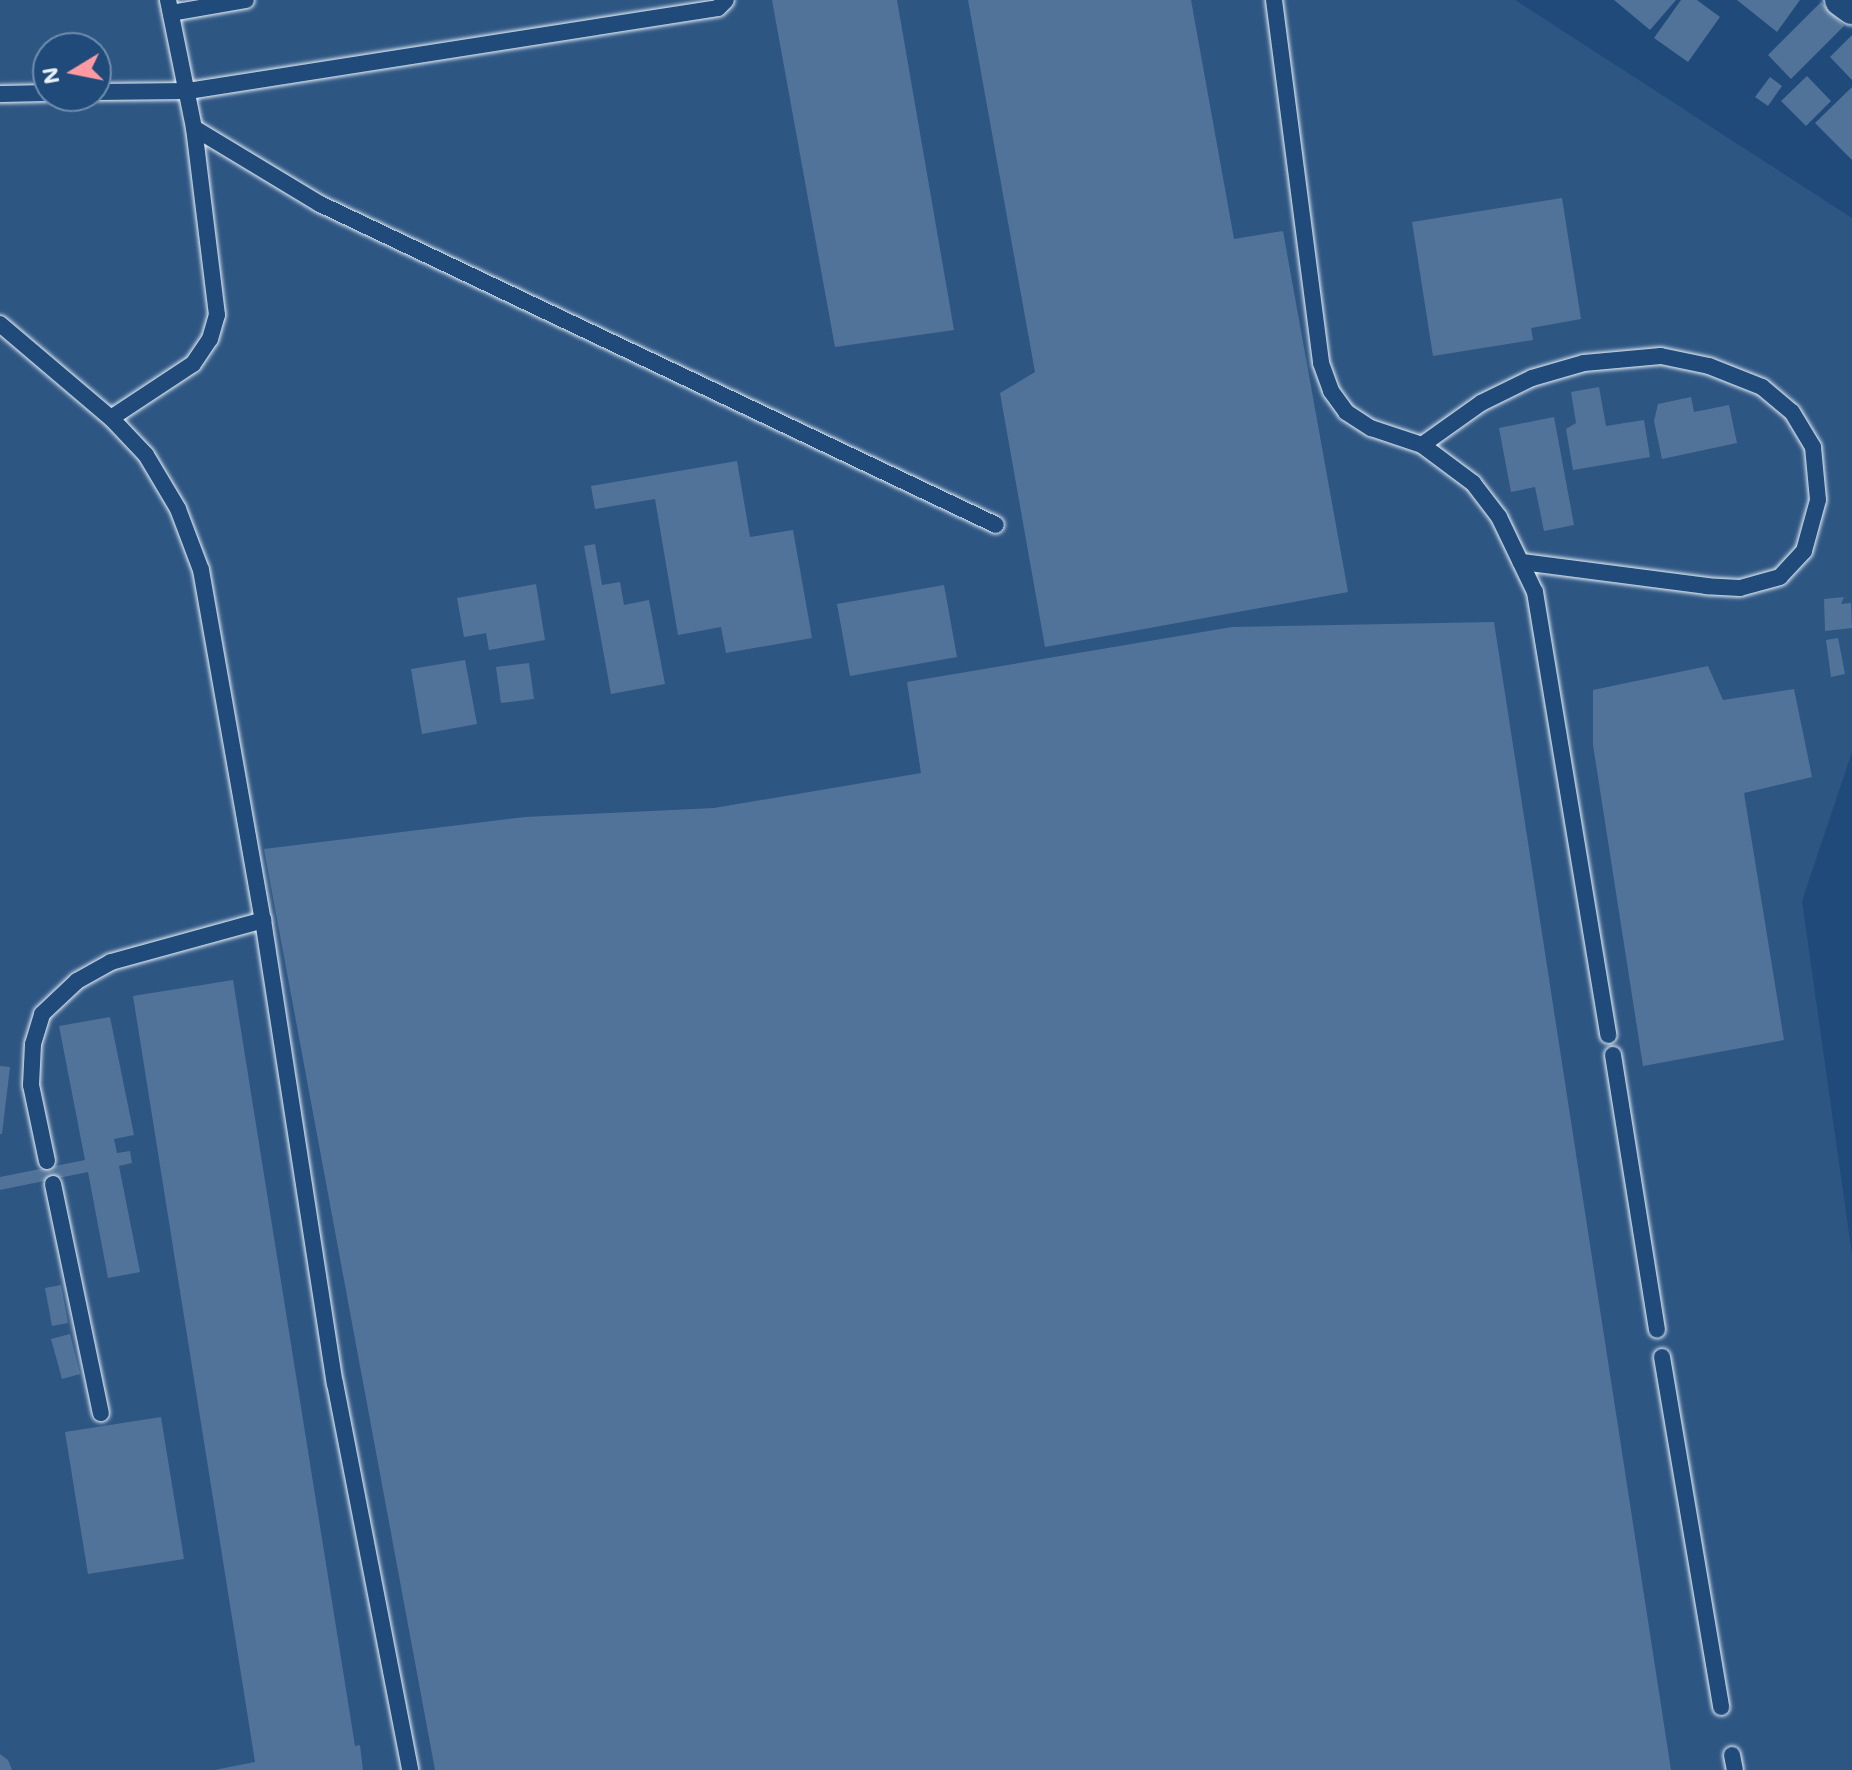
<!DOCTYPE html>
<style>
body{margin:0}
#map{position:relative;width:1852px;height:1770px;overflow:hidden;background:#1f4a7a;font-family:Mali,sans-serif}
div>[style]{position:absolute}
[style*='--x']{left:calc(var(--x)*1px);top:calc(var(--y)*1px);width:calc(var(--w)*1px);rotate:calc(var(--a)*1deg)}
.built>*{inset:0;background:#2e5683}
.building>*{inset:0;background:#517399}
.roads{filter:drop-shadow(0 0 2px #e8f1f8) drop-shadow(0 0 2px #e8f1f8)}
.lane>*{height:16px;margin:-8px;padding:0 8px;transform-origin:8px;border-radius:8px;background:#1f4a7a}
.street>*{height:32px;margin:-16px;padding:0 16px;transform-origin:16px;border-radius:16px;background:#1f4a7a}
span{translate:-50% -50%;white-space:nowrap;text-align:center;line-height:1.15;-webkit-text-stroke:6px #1f4a7a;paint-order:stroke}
.north{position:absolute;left:32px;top:32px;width:80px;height:80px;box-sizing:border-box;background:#1f4a7a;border:2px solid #6f8dac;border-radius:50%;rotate:260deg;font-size:22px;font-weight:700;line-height:32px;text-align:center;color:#e8f1f8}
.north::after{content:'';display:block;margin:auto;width:28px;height:36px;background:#ff9aa2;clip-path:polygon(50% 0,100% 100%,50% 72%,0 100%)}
</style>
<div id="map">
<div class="built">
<i style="clip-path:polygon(evenodd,0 0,1515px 0,1852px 218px,1852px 752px,1802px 901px,1852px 1255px,1852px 1770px,0 1770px,0 0,48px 48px,96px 48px,96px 96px,48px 96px,48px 48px)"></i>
</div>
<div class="building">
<i style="clip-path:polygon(772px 0,897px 0,954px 330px,835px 347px)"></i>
<i style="clip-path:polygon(968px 0,1191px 0,1234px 239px,1283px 231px,1348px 592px,1045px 647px,1000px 393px,1035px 372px)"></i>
<i style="clip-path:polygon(1614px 0,1676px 0,1650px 30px)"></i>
<i style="clip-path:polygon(1681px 0,1697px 0,1720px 17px,1688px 62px,1654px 38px)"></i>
<i style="clip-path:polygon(1737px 0,1800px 0,1777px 32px)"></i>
<i style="clip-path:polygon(1821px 2px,1844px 26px,1791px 79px,1768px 55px)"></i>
<i style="clip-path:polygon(1852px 35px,1852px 80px,1830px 57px)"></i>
<i style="clip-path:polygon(1807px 76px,1831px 101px,1806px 126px,1781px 101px)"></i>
<i style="clip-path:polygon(1770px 77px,1782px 86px,1768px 106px,1755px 97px)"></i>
<i style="clip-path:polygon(1852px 87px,1852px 160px,1815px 123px)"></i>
<i style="clip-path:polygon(1562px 198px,1581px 319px,1531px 328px,1533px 340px,1433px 356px,1412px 222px)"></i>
<i style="clip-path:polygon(1599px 387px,1606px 426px,1644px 420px,1650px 457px,1573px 470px,1566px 429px,1576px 423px,1571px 392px)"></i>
<i style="clip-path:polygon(1691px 397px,1694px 412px,1729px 405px,1737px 443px,1662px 459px,1654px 421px,1658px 404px)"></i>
<i style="clip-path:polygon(1554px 417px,1574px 525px,1544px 531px,1535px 487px,1511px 492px,1499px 428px)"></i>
<i style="clip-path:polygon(737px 461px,750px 537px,793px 530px,812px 638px,726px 653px,721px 627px,678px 635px,655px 499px,595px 509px,591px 486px)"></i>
<i style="clip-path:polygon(595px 544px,602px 585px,620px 582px,624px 605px,649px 600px,665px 684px,611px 694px,584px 546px)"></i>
<i style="clip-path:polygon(536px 584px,545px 640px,489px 650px,486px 633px,464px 637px,457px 598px)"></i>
<i style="clip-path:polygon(944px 585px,957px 657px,850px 676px,837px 604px)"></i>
<i style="clip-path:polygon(1844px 597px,1841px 604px,1851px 603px,1852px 628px,1825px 631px,1824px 599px)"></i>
<i style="clip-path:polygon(1494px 622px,1671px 1770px,435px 1770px,264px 849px,525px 817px,714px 808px,921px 773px,907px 682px,1232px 627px)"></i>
<i style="clip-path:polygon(1838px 638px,1845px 674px,1831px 677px,1826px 640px)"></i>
<i style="clip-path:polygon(465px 660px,477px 724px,422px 734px,411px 669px)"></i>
<i style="clip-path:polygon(529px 663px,534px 699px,501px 703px,496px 667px)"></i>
<i style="clip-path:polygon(1708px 666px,1723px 700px,1794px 689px,1812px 777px,1744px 793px,1784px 1040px,1643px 1066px,1593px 745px,1593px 690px)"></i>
<i style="clip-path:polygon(233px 980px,355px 1746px,360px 1745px,363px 1770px,214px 1770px,255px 1762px,133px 996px)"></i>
<i style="clip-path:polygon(110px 1017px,134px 1135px,114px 1139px,117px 1153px,130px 1151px,132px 1163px,119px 1166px,140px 1272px,108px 1278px,88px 1172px,0 1190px,0 1177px,85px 1160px,59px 1026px)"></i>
<i style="clip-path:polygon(0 1066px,10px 1067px,2px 1134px,0 1134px)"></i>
<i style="clip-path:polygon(61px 1285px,68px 1323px,52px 1326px,45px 1288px)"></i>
<i style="clip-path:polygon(70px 1334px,80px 1374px,62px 1379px,51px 1339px)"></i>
<i style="clip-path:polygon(161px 1417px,184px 1559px,88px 1574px,65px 1432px)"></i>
<i style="clip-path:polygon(0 1754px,8px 1760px,12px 1770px,0 1770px)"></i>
</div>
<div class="roads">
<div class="lane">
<i style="--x:1274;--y:0;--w:366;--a:82.6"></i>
<i style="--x:1321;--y:363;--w:30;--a:70"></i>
<i style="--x:1331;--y:391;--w:26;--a:54"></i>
<i style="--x:1346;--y:412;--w:30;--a:33"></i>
<i style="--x:1371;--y:428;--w:54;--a:18.4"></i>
<i style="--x:1422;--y:445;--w:64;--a:36.7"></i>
<i style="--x:1473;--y:483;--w:43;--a:52.6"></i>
<i style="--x:1499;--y:517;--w:83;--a:64.4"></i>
<i style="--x:1535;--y:592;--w:449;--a:80.6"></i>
<i style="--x:171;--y:13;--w:76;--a:-9.8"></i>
<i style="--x:96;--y:92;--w:92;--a:-0.6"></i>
<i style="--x:188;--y:91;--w:536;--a:-8.9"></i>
<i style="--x:718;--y:8;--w:11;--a:-45"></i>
<i style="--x:0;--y:94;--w:48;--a:-1.2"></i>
<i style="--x:194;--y:128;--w:147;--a:31.1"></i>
<i style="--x:320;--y:204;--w:748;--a:25.4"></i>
<i style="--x:0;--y:324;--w:145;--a:40.3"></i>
<i style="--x:111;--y:418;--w:51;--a:46.6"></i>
<i style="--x:146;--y:455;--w:63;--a:59.3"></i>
<i style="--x:178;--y:509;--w:65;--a:69.3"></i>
<i style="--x:201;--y:570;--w:355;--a:80"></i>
<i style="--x:263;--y:920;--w:469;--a:81.2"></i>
<i style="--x:335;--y:1383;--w:394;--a:79"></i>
<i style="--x:111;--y:418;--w:98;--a:-33.4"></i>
<i style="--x:193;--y:364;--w:30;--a:-56"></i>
<i style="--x:210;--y:339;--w:25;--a:-74"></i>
<i style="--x:217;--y:315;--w:188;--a:-97"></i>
<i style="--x:194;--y:128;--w:131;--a:-101.5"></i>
<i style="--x:1422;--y:445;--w:72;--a:-35.4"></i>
<i style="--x:1481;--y:403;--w:57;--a:-26.1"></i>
<i style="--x:1532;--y:378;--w:54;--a:-16.1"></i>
<i style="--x:1584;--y:363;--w:77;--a:-5.2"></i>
<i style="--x:1661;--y:356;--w:49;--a:11.8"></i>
<i style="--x:1709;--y:366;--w:57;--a:21.6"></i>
<i style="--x:1762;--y:387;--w:39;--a:40"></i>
<i style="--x:1792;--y:412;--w:41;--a:59"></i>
<i style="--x:1813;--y:447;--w:53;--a:84.6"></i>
<i style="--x:1818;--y:500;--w:53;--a:105.4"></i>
<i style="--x:1804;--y:551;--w:35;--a:133"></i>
<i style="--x:1780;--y:577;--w:41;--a:164.6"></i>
<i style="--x:1740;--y:588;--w:33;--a:-177"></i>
<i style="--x:1707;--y:586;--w:188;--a:-172.6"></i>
<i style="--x:1613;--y:1055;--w:278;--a:80.9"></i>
<i style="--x:47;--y:1161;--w:78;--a:-101.9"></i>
<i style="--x:31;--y:1085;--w:41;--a:-87.2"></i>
<i style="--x:33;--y:1044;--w:31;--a:-73"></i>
<i style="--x:42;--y:1014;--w:48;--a:-43.3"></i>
<i style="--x:77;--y:981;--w:39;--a:-29"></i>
<i style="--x:111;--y:962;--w:158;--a:-15.4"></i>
<i style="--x:53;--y:1184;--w:234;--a:78.2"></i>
<i style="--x:1662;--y:1357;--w:355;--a:80.4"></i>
<i style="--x:1732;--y:1755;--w:15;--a:79"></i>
</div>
<div class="street">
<i style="--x:1841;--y:0;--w:14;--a:36"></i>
</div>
</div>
<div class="north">N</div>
</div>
